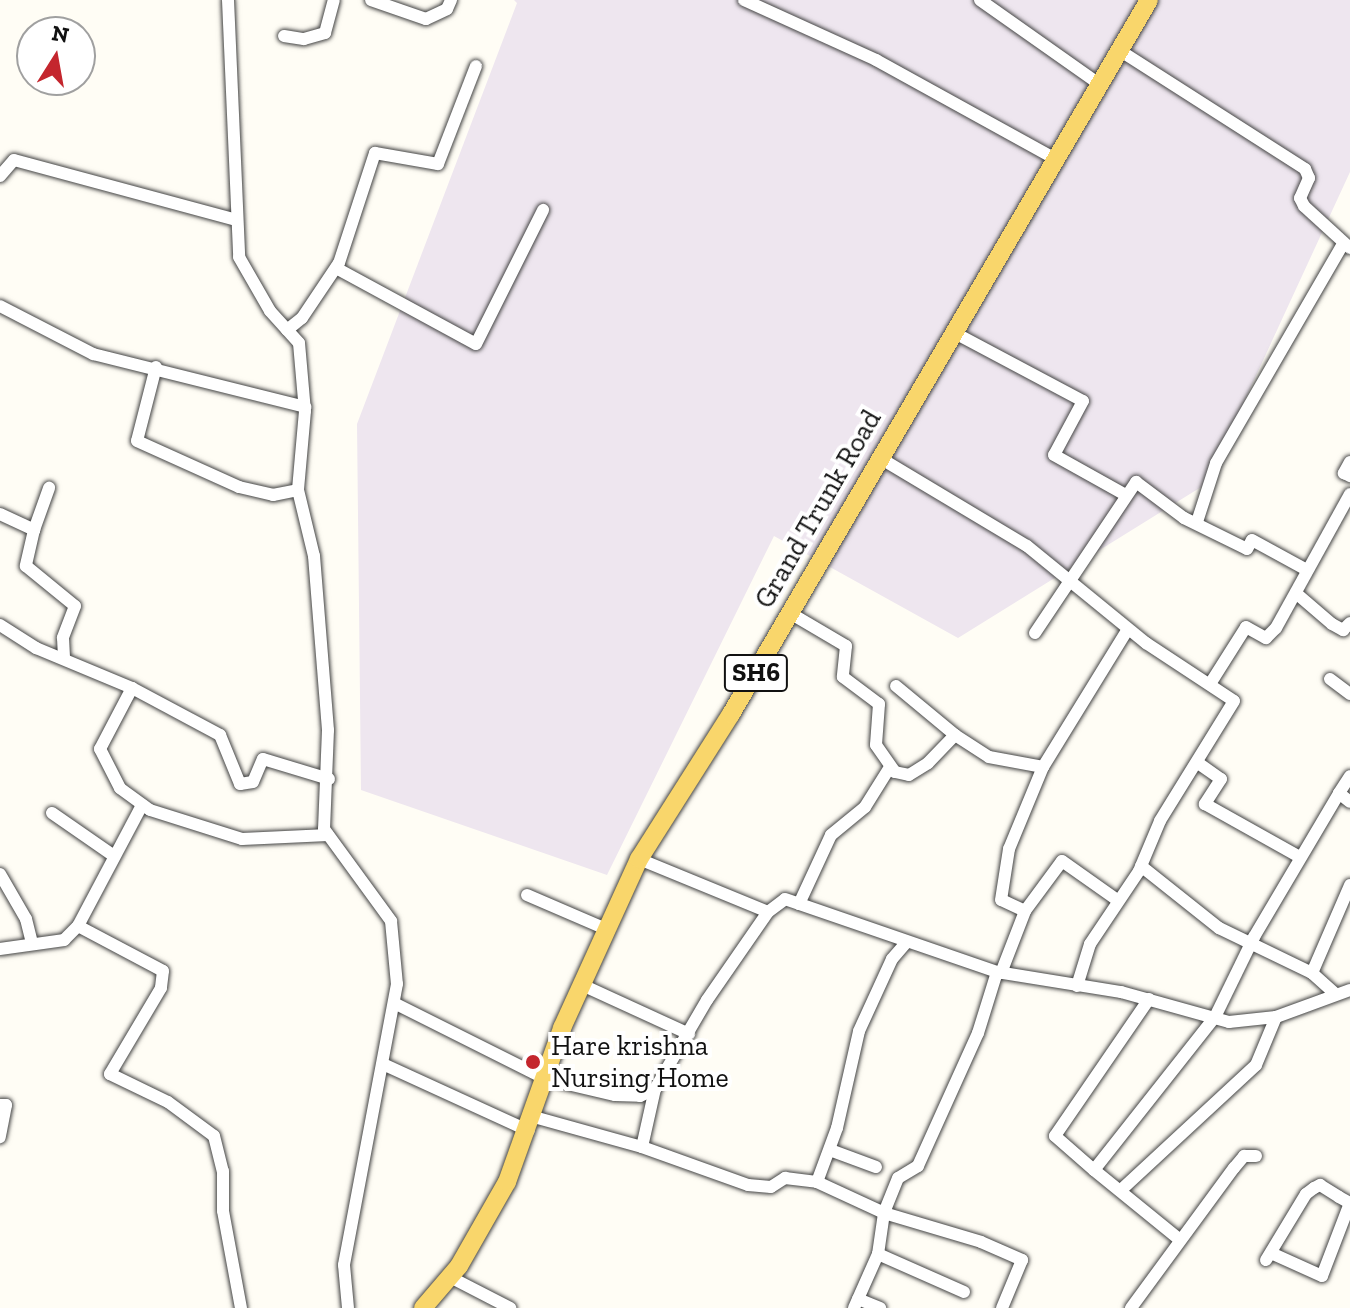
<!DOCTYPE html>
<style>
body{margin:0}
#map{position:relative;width:1350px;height:1308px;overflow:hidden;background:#fffdf5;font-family:"Zilla Slab",serif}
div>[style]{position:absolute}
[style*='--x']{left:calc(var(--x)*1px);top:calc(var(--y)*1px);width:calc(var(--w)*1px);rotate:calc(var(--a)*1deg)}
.industrial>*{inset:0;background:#eee6ef}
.roads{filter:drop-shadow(0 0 2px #444) drop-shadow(0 0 2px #444)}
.street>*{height:12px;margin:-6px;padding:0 6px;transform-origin:6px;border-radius:6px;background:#fff}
.primary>*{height:18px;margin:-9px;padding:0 9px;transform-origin:9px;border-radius:9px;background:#f9d66b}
.dots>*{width:22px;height:22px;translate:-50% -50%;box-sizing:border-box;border:4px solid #fff;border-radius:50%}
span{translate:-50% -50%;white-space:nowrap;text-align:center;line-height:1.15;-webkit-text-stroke:8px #fff;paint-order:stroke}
.shield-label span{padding:2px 6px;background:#fff;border:2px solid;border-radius:6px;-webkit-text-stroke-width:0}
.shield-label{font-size:26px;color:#111;font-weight:700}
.street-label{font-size:28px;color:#111}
.poi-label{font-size:28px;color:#111}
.left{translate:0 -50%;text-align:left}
.north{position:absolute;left:16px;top:16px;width:80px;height:80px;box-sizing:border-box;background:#fff;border:2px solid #a0a0a0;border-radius:50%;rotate:11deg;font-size:22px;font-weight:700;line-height:32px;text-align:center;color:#111}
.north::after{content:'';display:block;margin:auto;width:28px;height:36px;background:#c4262e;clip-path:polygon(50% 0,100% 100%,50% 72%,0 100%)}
</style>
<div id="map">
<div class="industrial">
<i style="clip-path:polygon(514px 0,1350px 0,1350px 172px,1206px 484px,958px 638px,774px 536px,607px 875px,361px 790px,357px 424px,517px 3px)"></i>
</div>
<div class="roads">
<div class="street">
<i style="--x:228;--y:0;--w:257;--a:87.5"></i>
<i style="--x:239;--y:257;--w:62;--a:60.1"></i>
<i style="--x:270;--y:311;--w:43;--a:47.8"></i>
<i style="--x:299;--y:343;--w:68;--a:85"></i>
<i style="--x:305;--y:411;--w:79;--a:95.1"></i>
<i style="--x:298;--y:490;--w:68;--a:76.4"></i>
<i style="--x:314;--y:556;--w:175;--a:85.4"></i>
<i style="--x:328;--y:730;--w:99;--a:92.3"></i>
<i style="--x:324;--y:829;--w:114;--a:53.9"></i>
<i style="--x:391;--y:921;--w:63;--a:84.6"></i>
<i style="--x:397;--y:984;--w:286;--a:100.7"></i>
<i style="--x:344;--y:1265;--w:43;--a:84.7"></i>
<i style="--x:371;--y:0;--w:58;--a:19.1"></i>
<i style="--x:426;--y:19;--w:23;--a:-25"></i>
<i style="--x:447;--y:9;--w:10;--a:-66"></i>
<i style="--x:744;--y:0;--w:145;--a:24.4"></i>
<i style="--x:876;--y:60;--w:205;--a:28.9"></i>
<i style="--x:980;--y:0;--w:146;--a:35.2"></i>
<i style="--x:284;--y:36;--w:20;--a:9"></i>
<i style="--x:304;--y:39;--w:22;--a:-16"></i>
<i style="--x:325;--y:33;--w:34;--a:-75"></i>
<i style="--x:1119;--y:50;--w:221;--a:32.6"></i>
<i style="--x:1305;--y:169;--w:10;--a:66"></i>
<i style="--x:1309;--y:178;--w:22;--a:114"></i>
<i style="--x:1300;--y:198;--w:9;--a:63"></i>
<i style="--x:1304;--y:206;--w:62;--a:42.4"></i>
<i style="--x:0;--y:176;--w:21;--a:-49"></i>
<i style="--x:14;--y:160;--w:230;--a:15.1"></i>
<i style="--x:336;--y:268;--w:159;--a:28.5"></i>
<i style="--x:476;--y:344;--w:150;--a:-63.4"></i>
<i style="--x:0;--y:306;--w:105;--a:27.3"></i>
<i style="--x:93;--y:354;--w:219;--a:14"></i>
<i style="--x:287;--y:330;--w:19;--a:-39"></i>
<i style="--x:302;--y:318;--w:66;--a:-56.1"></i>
<i style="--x:339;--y:263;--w:116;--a:-71.9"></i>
<i style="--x:375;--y:153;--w:64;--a:9.9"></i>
<i style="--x:438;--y:164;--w:105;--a:-68.8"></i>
<i style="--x:953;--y:332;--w:147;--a:28"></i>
<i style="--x:1083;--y:401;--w:61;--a:118.2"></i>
<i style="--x:1054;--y:455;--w:80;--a:29.1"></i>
<i style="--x:156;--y:367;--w:76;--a:104.4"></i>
<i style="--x:137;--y:441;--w:112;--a:24.3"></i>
<i style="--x:239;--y:487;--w:35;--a:13"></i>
<i style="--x:273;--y:495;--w:25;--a:-11"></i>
<i style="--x:880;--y:458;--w:171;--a:30.9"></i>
<i style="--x:1027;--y:546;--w:154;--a:39.2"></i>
<i style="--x:1146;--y:643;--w:105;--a:33.4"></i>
<i style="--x:1234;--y:701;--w:141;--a:121.7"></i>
<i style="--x:1160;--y:821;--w:54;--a:112.8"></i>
<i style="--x:1139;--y:871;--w:88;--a:123.9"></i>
<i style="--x:1090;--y:944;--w:44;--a:107.2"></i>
<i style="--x:1350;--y:462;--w:13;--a:119"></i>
<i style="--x:1344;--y:473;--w:7;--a:27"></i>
<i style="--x:0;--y:514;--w:38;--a:25"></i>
<i style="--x:34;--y:530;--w:37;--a:103"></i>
<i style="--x:26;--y:566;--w:63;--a:39.2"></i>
<i style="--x:75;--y:606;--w:34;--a:111"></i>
<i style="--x:63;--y:638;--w:20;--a:87"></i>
<i style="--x:1197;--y:522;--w:62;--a:-72.1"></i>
<i style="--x:1216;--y:463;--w:253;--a:-59.9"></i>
<i style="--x:34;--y:530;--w:45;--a:-70.3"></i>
<i style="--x:1297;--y:594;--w:46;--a:40.6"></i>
<i style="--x:1332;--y:624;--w:13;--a:29"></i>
<i style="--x:1343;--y:630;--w:10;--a:-45"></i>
<i style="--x:790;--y:613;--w:65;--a:30.5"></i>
<i style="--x:846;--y:646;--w:31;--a:96"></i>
<i style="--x:843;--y:677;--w:45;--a:36.9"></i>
<i style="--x:879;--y:704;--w:41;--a:94.2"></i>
<i style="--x:876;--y:745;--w:33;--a:55"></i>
<i style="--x:895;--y:772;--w:14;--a:12"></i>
<i style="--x:909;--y:775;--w:22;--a:-32"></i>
<i style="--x:928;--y:763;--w:39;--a:-46"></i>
<i style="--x:955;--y:735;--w:40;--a:32.9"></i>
<i style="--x:989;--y:757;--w:55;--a:10.5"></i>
<i style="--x:1043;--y:767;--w:162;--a:-58.4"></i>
<i style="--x:0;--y:625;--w:43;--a:32.6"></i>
<i style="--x:36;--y:648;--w:104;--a:22.6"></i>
<i style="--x:1035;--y:633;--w:182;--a:-56.2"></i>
<i style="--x:1136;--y:482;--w:60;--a:36.9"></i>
<i style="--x:1184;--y:518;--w:70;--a:26.2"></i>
<i style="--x:1247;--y:549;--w:10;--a:-61"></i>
<i style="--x:1252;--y:540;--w:63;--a:28.6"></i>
<i style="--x:1330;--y:679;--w:25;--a:37"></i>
<i style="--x:1210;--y:684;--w:67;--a:-57.7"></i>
<i style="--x:1246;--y:627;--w:23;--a:29"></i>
<i style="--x:1266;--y:638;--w:14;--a:-45"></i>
<i style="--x:1276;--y:628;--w:153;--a:-61.1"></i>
<i style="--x:896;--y:686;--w:77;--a:39.7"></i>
<i style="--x:1198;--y:763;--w:28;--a:35"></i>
<i style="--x:1221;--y:779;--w:30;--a:123"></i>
<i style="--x:1205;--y:804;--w:109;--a:29.2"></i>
<i style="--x:1339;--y:793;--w:20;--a:-57"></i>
<i style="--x:52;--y:813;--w:75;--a:34.7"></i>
<i style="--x:328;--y:835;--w:86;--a:177.3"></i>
<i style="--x:242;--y:839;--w:96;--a:-162.5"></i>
<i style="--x:150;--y:810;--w:37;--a:-144"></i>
<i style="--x:120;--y:788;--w:44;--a:-117.1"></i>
<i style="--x:100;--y:749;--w:69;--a:-62.3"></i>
<i style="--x:132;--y:688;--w:100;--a:28.1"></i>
<i style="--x:220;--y:735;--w:53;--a:67.8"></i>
<i style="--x:240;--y:784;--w:13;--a:-9"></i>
<i style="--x:253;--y:782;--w:25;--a:-67"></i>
<i style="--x:263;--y:759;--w:69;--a:16.9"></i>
<i style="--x:639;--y:859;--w:139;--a:22.3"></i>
<i style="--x:1141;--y:866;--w:100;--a:38.5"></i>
<i style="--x:1219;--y:928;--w:103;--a:25.8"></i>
<i style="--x:1312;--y:973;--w:30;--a:42"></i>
<i style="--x:0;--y:874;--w:52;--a:60"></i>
<i style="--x:26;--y:919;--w:25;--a:76"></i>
<i style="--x:527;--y:895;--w:86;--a:23.3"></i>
<i style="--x:799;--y:904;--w:76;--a:-65.1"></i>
<i style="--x:831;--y:835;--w:44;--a:-39.5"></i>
<i style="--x:865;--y:807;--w:47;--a:-58"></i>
<i style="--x:1025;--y:911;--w:26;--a:-155"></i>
<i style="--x:1001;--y:900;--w:52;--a:-81.1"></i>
<i style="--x:1009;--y:849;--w:89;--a:-67.5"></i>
<i style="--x:78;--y:926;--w:137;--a:-62.1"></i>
<i style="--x:0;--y:949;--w:65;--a:-8"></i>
<i style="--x:64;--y:940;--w:20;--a:-45"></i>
<i style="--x:78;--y:926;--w:96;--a:27.9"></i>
<i style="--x:163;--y:971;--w:17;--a:97"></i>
<i style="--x:161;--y:988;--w:100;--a:120.7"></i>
<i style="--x:110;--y:1074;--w:64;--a:25.8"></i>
<i style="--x:168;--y:1102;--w:57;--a:36.5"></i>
<i style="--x:214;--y:1136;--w:36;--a:76"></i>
<i style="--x:223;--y:1171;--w:40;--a:90"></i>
<i style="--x:223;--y:1211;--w:99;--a:79.5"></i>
<i style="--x:997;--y:972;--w:64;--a:107.3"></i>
<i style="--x:978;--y:1033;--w:146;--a:114.3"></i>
<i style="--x:918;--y:1166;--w:23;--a:149"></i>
<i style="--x:898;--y:1178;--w:38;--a:112"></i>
<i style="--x:884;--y:1213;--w:101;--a:16.6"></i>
<i style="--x:981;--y:1242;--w:45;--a:23.7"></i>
<i style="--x:1022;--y:1260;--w:52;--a:112.6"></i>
<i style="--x:1001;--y:973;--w:66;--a:-68.8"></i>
<i style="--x:1025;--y:911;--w:62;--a:-53.5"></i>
<i style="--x:1062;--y:861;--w:67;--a:35.3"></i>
<i style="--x:1312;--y:973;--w:96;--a:-66.6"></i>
<i style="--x:580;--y:984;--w:120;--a:24.6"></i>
<i style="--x:1149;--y:999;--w:166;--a:124.5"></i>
<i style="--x:1055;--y:1136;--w:52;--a:41.1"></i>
<i style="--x:1094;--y:1170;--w:195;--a:-51.7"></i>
<i style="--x:1215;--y:1017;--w:89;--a:-64"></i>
<i style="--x:1254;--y:937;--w:167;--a:-59.4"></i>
<i style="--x:1339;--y:793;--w:14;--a:39"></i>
<i style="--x:394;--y:1003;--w:170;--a:26.6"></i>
<i style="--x:546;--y:1079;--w:71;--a:13.1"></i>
<i style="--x:615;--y:1095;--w:25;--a:2"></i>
<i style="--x:640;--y:1096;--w:17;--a:-25"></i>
<i style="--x:385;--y:1065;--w:158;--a:24.6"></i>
<i style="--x:0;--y:1105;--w:6;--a:0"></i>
<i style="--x:6;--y:1105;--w:33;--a:101"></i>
<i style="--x:534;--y:1117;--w:112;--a:15.5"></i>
<i style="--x:642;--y:1147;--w:59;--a:-77.4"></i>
<i style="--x:655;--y:1089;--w:103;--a:-59.7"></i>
<i style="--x:707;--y:1000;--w:107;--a:-55.3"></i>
<i style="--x:768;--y:912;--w:21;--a:-37"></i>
<i style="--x:785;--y:899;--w:224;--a:19"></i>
<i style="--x:997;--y:972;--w:126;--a:9.2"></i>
<i style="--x:1121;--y:992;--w:112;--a:15.5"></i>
<i style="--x:1229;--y:1022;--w:47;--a:-6.1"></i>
<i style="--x:1276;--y:1017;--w:79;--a:-20"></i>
<i style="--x:642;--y:1147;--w:113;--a:19.7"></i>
<i style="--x:748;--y:1185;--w:23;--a:5"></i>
<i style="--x:771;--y:1187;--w:17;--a:-33"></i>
<i style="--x:785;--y:1178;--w:32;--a:7"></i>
<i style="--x:817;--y:1182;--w:74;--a:24.8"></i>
<i style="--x:884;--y:1213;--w:41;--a:98.3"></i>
<i style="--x:878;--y:1254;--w:59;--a:114"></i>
<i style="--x:830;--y:1150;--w:49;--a:20.3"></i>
<i style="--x:1094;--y:1170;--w:109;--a:39.1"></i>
<i style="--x:817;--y:1182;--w:58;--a:-69.7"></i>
<i style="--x:837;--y:1128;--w:99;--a:-77.2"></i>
<i style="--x:859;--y:1031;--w:79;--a:-65.4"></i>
<i style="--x:892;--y:959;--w:20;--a:-49"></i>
<i style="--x:1121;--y:1190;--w:184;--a:-42.8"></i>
<i style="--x:1256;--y:1065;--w:52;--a:-67.4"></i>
<i style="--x:878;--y:1254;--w:94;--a:23.8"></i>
<i style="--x:1266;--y:1260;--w:77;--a:-58.8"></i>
<i style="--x:1306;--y:1194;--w:10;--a:-37"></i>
<i style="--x:1314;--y:1188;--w:7;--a:-27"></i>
<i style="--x:1320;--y:1185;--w:22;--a:32"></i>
<i style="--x:1339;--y:1197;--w:13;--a:29"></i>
<i style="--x:1350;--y:1203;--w:78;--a:111"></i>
<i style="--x:1322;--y:1276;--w:56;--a:-155.7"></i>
<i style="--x:450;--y:1277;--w:68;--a:27.3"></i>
<i style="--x:858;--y:1299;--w:24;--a:22"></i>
<i style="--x:1131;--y:1308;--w:174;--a:-53.7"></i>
<i style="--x:1234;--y:1168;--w:16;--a:-50"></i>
<i style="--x:1244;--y:1156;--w:12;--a:0"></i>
</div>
<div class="primary">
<i style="--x:423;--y:1308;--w:55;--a:-49.4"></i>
<i style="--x:459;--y:1266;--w:97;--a:-60.3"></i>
<i style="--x:507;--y:1182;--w:164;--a:-70.3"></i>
<i style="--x:562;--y:1028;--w:186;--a:-65.5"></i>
<i style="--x:639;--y:859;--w:172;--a:-57.6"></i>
<i style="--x:731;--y:714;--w:827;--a:-59.65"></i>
</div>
</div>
<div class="dots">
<i style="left:533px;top:1062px;background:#c4262e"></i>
</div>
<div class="shield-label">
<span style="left:756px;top:673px">SH6</span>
</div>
<div class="street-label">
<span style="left:818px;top:509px;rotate:-60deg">Grand Trunk Road</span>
</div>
<div class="poi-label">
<span class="left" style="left:551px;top:1062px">Hare krishna<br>Nursing Home</span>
</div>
<div class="north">N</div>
</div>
